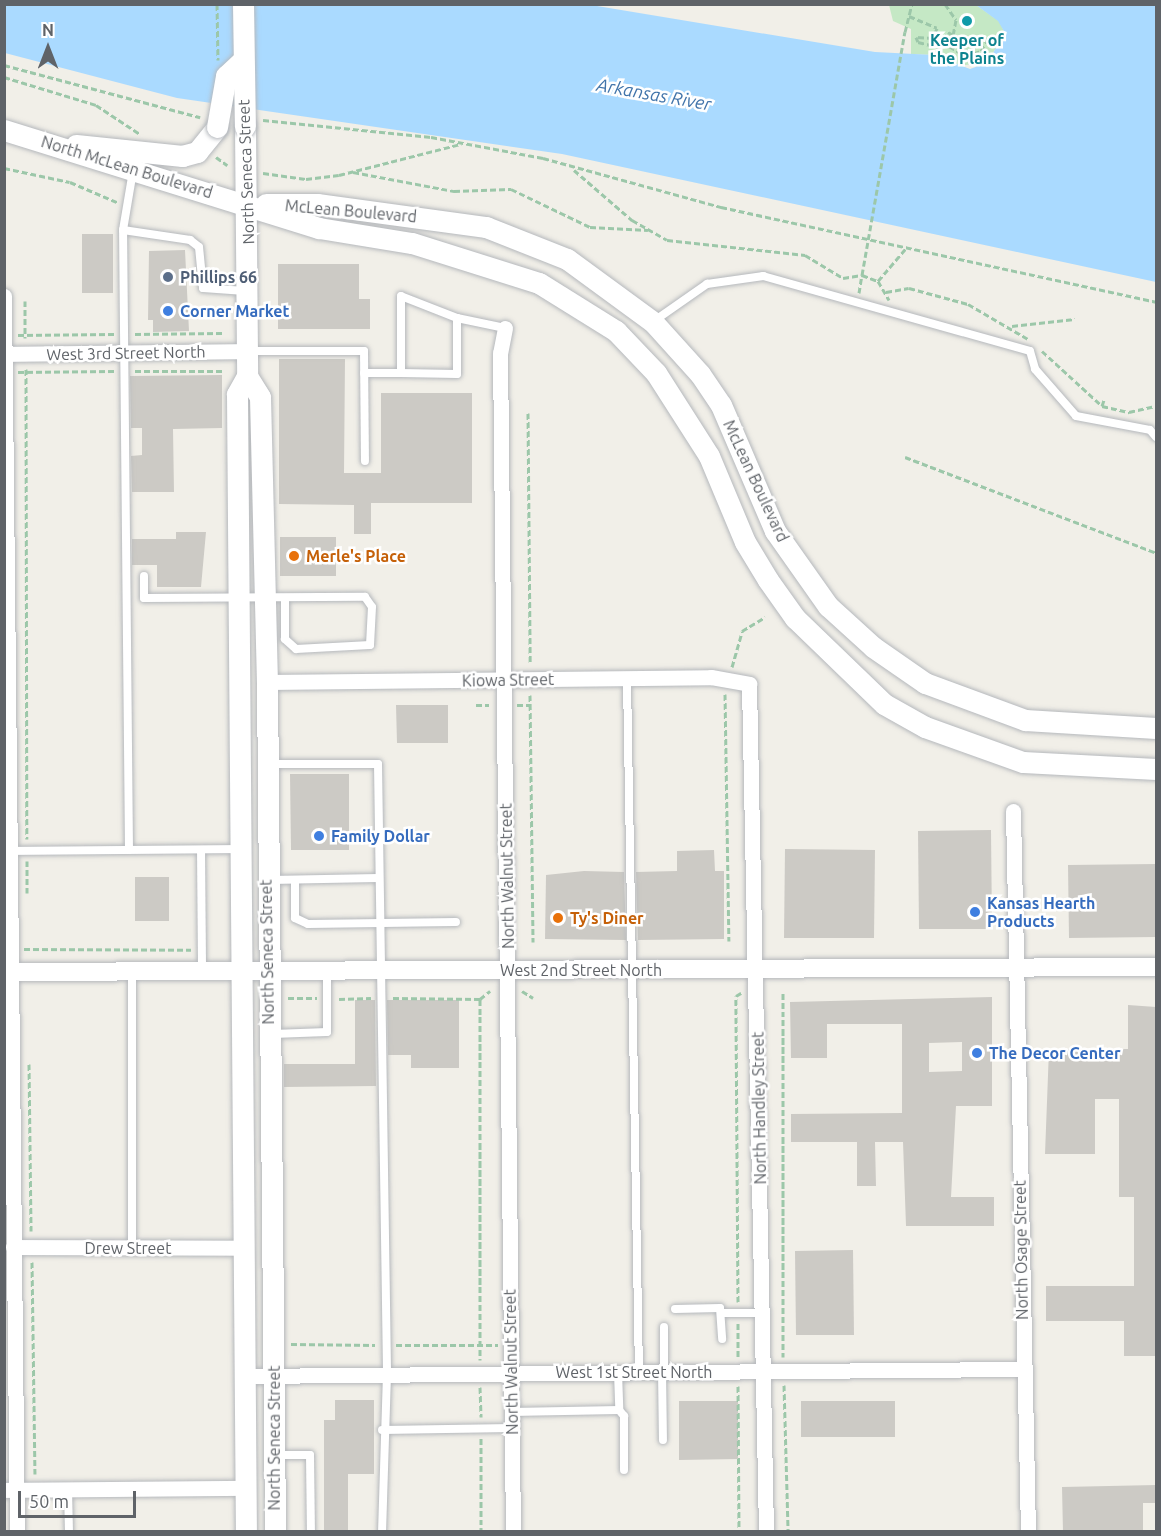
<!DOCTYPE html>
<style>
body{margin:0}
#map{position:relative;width:1161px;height:1536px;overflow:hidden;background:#f1efe8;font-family:Ubuntu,sans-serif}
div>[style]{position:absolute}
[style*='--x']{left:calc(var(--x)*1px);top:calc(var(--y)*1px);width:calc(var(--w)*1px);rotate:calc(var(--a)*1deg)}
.green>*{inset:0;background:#c5e8c5}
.water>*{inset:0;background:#aadaff}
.building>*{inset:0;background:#cccac5}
.path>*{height:3px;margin-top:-1.5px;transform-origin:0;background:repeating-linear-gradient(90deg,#9cc7a9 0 6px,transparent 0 9px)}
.roads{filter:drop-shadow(0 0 2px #b5b8bc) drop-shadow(0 0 2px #b5b8bc)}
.service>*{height:8px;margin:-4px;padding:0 4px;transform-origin:4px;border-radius:4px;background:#fff}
.minor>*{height:15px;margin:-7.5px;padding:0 7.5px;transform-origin:7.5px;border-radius:7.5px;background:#fff}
.tertiary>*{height:18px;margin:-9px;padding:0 9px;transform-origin:9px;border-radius:9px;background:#fff}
.secondary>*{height:21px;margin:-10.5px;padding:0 10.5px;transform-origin:10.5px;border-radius:10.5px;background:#fff}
.path-bridge>*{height:3px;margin-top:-1.5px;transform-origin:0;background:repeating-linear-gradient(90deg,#9cc7a9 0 6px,transparent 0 9px)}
.bridges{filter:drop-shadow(0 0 2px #b6babf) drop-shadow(0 0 2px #b6babf)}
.secondary-bridge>*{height:21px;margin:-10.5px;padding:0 10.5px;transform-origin:10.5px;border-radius:10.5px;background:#fff}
.dots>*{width:16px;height:16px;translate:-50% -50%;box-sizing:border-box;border:3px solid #fff;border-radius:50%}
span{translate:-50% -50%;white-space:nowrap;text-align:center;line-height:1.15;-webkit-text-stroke:5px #fff;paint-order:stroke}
.culture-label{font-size:16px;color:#0d838f;font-weight:700}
.street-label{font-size:16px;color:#5f6368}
.service-label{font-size:16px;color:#4e5e75;font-weight:700}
.left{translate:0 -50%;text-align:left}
.shop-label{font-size:16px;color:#366cbe;font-weight:700}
.food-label{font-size:16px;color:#c56008;font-weight:700}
.water-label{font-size:18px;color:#4174aa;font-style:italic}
.frame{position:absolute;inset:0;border:6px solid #5f6368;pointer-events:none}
.north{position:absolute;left:18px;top:18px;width:60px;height:60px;-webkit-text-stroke:4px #fff;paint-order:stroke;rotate:0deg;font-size:16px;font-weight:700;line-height:24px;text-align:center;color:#5f6368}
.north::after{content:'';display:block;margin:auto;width:21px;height:27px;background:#5f6368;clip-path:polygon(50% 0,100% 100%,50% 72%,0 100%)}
.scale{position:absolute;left:18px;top:1491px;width:118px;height:27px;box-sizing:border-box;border:3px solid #5f6368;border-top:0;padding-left:8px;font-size:18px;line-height:21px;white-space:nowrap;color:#5f6368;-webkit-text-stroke:4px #fff;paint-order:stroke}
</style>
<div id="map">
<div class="green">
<i style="clip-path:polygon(889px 5px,976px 5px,999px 21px,1005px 33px,987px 63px,954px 66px,934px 55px,911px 54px,911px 29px,893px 21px)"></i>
</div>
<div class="water">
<i style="clip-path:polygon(4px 5px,591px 5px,875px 52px,934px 55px,970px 69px,987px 63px,1005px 33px,998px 21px,976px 5px,1156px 5px,1156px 282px,562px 154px,177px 98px,5px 53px)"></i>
</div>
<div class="building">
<i style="clip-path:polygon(82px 234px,113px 234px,113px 293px,82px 293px)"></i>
<i style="clip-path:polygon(185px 250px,189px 331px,153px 332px,153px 320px,148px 320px,149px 251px)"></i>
<i style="clip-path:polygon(278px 264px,359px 264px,359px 299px,370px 299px,370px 329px,278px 329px)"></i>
<i style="clip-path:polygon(279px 359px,345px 359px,344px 473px,381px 473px,381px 393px,472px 393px,472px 503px,371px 503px,371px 534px,354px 534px,354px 505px,279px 504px)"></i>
<i style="clip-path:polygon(222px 375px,222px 428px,173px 429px,174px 492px,132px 492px,131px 456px,142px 455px,142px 428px,131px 428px,130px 376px)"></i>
<i style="clip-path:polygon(176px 532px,206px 532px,201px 587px,157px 587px,157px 565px,132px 565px,132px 539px,176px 539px)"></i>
<i style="clip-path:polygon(280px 537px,336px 537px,336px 576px,280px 576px)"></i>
<i style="clip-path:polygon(396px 705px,448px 705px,448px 743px,397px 743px)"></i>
<i style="clip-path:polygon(290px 774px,349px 774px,349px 850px,291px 850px)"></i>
<i style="clip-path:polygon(991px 830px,992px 929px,919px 929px,918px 831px)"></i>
<i style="clip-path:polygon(785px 849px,875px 850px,874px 938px,784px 938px)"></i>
<i style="clip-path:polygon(714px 850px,715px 871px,724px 871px,724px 939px,638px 940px,636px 872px,677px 871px,677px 851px)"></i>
<i style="clip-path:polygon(1156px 864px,1156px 937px,1069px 938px,1068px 865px)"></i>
<i style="clip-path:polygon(584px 871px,624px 872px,626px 940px,545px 939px,546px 875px)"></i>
<i style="clip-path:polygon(135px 877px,169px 877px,169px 921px,135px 921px)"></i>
<i style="clip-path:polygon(evenodd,992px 997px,992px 1106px,956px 1106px,951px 1197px,994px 1197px,994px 1226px,906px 1226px,903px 1142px,875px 1142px,876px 1186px,857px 1186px,857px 1142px,791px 1142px,791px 1114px,902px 1113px,902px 1024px,827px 1024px,827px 1058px,791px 1058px,790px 1002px,992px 997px,962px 1042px,962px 1071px,929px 1072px,929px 1043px,962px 1042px)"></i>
<i style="clip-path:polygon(355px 1000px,375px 1000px,376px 1086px,284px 1087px,284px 1064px,355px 1064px)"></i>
<i style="clip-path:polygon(387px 1000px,459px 1000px,459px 1068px,411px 1068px,411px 1055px,388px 1055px)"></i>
<i style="clip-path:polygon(1128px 1005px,1156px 1007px,1156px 1356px,1124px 1356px,1124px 1321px,1046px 1321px,1046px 1286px,1134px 1286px,1134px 1197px,1119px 1197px,1119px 1099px,1095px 1099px,1095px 1154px,1045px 1154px,1049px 1049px,1128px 1049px)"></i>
<i style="clip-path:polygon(853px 1250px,854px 1335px,796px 1335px,795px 1251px)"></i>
<i style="clip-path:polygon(335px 1400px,374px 1400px,374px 1474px,348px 1474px,348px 1532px,324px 1532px,324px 1420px,335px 1420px)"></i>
<i style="clip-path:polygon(679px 1401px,738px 1401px,738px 1459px,679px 1460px)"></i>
<i style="clip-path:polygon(801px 1401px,895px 1401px,895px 1437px,801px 1437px)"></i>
<i style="clip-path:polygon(1156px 1485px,1156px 1503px,1143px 1503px,1143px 1532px,1063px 1532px,1062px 1487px)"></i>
</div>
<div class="path">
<i style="--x:945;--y:4;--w:19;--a:55"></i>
<i style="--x:956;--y:20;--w:15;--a:101"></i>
<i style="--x:909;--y:16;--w:30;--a:23"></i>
<i style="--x:937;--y:28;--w:11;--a:112"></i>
<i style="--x:933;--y:38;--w:17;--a:-177"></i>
<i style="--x:916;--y:37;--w:5;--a:68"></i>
<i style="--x:918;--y:42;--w:21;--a:14"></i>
<i style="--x:938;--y:47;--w:18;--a:-56"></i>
<i style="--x:948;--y:32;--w:6;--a:31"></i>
<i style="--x:953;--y:35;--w:12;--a:110"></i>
<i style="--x:949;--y:46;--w:19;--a:32"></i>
<i style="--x:965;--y:56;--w:17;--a:-17"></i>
<i style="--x:981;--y:51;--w:18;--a:-61"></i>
<i style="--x:905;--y:32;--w:29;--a:-76"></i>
<i style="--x:4;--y:65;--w:203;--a:14.9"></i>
<i style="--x:4;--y:77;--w:96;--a:16.9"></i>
<i style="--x:96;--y:105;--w:53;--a:33.4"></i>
<i style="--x:263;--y:120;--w:169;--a:5.8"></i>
<i style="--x:431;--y:137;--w:114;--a:10.6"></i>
<i style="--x:543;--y:158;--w:185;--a:15.4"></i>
<i style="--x:721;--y:207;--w:445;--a:12.3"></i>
<i style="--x:216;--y:157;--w:14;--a:36"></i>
<i style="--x:4;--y:168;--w:67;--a:12"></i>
<i style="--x:70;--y:182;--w:51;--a:23.1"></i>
<i style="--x:574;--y:170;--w:77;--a:40.8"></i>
<i style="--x:632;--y:220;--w:40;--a:29.7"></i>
<i style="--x:667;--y:240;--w:139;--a:6.2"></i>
<i style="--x:805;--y:255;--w:44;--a:31.2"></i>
<i style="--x:843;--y:278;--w:19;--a:-9"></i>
<i style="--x:862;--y:275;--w:17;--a:21"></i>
<i style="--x:878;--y:281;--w:22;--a:60"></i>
<i style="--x:353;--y:172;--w:103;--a:10.7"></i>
<i style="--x:454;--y:191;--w:57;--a:-2"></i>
<i style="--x:511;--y:189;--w:88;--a:25.7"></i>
<i style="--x:590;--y:227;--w:58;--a:3"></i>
<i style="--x:263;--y:173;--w:43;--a:7.9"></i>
<i style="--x:306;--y:179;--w:33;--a:-7"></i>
<i style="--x:339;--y:175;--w:126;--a:-14.3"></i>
<i style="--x:878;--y:281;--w:45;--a:-49.5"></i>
<i style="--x:886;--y:292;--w:23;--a:-10"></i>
<i style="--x:909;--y:288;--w:61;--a:15.2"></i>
<i style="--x:968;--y:304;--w:69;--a:30.3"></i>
<i style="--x:859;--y:293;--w:18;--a:-81"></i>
<i style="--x:25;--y:301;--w:37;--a:90"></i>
<i style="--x:1012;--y:326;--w:63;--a:-6.3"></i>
<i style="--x:135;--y:334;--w:87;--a:-0.7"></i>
<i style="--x:18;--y:335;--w:96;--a:-0.6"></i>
<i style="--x:1042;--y:351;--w:81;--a:42.5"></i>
<i style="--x:1102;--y:406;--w:28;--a:13"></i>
<i style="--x:1129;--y:412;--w:28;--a:-13"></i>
<i style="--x:26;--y:369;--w:470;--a:89.9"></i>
<i style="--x:135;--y:371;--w:89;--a:0"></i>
<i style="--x:18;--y:372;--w:96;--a:-0.6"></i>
<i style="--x:1102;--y:406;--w:6;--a:-72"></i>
<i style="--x:528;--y:413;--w:251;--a:89.5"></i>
<i style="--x:905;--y:457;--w:269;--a:20.9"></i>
<i style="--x:732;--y:667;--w:37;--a:-74"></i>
<i style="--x:742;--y:631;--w:27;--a:-31"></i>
<i style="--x:725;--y:694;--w:247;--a:89.1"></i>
<i style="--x:530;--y:695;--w:247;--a:89.3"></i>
<i style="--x:476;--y:705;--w:13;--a:0"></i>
<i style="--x:517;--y:705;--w:13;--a:0"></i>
<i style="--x:27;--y:861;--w:32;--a:90"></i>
<i style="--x:24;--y:949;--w:167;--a:0.3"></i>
<i style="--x:522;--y:991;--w:13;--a:32"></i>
<i style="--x:783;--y:993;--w:364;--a:90"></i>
<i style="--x:288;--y:998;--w:29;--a:0"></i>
<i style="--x:393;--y:998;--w:87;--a:0.7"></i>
<i style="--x:480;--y:999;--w:13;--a:-39"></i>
<i style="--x:339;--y:999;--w:32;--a:-2"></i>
<i style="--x:480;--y:999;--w:361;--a:90"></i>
<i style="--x:29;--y:1064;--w:167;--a:89.3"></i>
<i style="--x:32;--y:1262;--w:212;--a:89.2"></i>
<i style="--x:738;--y:1302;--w:306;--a:-90.4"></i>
<i style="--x:736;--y:996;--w:6;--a:-31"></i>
<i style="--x:738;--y:1323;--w:36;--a:90"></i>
<i style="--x:291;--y:1344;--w:84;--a:0.7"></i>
<i style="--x:396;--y:1345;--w:102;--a:0"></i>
<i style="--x:784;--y:1385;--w:147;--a:88.4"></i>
<i style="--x:738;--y:1386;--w:146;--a:89.6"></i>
<i style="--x:480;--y:1387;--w:30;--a:88"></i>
<i style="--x:481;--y:1438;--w:94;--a:90"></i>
</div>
<div class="roads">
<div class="service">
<i style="--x:123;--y:230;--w:68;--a:8.5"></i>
<i style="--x:190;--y:240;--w:11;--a:38"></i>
<i style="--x:199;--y:247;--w:41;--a:84.4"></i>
<i style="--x:203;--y:288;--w:42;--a:4.1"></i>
<i style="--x:457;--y:318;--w:49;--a:11.8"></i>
<i style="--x:654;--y:321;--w:65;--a:-34.9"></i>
<i style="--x:707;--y:284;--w:57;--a:-8.1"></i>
<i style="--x:763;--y:276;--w:277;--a:15.7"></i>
<i style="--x:1030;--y:351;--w:19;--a:74"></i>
<i style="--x:1035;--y:369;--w:62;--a:48.9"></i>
<i style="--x:1076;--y:416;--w:75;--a:10.7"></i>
<i style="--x:1150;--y:430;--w:9;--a:49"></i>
<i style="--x:249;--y:351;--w:115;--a:0"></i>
<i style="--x:364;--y:351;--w:110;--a:89.5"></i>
<i style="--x:364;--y:373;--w:37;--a:0"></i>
<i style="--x:401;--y:373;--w:56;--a:1"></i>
<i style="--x:457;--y:374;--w:56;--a:-90"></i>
<i style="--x:457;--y:318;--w:60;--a:-158.6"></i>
<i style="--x:401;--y:296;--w:77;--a:90"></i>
<i style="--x:144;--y:576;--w:22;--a:90"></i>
<i style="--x:144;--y:598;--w:221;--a:-0.3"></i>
<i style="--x:365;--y:597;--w:12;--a:55"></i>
<i style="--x:372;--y:607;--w:38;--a:93"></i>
<i style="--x:370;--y:645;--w:74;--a:176.9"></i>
<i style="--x:296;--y:649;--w:15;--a:-138"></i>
<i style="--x:285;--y:639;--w:41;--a:-90"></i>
<i style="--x:627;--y:679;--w:693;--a:89.01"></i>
<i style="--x:269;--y:764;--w:109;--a:0"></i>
<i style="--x:378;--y:764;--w:610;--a:89.15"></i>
<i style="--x:387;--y:1374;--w:158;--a:91.8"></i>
<i style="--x:129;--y:850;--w:620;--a:-90.55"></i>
<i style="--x:123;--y:230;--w:60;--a:-80.4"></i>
<i style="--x:201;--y:850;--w:121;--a:89.5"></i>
<i style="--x:8;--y:851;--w:231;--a:-0.5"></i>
<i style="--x:270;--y:880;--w:108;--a:-1.1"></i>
<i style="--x:295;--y:880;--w:38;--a:90"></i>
<i style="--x:295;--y:918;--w:14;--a:25"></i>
<i style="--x:308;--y:924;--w:148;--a:-0.8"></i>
<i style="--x:132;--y:973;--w:274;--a:90"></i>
<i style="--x:273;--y:1034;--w:54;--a:-2.1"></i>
<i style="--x:327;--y:1032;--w:61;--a:-90"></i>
<i style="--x:675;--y:1309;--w:45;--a:-1.3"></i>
<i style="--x:720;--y:1308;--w:31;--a:86"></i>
<i style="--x:723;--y:1313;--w:39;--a:0"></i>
<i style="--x:664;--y:1327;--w:44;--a:90"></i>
<i style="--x:662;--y:1371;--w:69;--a:89.2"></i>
<i style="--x:618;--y:1372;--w:38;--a:88"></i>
<i style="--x:511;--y:1412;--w:108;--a:-1.1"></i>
<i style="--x:619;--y:1410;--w:8;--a:50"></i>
<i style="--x:624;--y:1416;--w:54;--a:90"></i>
<i style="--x:382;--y:1430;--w:130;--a:-0.9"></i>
<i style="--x:277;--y:1455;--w:33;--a:0"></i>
<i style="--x:310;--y:1455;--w:77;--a:89.3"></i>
<i style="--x:68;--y:1489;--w:43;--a:88.7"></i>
</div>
<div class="minor">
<i style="--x:4;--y:296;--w:1236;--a:89.4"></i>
<i style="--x:505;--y:328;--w:25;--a:101"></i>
<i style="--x:500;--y:353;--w:1179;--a:89.37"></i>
<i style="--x:4;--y:354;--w:244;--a:-0.7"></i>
<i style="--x:267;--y:682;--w:444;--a:-0.6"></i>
<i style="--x:711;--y:677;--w:39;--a:10"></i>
<i style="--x:749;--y:684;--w:848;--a:88.85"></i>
<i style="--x:1013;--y:811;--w:721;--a:88.81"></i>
<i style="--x:13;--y:1247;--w:230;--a:0.2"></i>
<i style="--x:245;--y:1376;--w:778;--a:-0.52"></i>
<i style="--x:4;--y:1490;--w:241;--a:-0.5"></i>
</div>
<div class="tertiary">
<i style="--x:4;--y:972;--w:1152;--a:-0.25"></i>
</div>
<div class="secondary">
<i style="--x:245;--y:126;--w:250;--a:89.5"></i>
<i style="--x:247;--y:376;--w:21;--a:119"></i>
<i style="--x:237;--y:394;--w:1138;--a:89.55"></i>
<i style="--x:4;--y:130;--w:330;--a:17.3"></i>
<i style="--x:319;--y:228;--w:94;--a:9.2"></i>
<i style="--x:412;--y:243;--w:133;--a:17.5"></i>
<i style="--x:539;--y:283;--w:91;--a:31.9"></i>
<i style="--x:616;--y:331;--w:58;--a:46.4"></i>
<i style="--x:656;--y:373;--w:98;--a:57.4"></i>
<i style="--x:709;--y:456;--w:93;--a:67.3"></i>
<i style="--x:745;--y:542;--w:44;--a:58.8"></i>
<i style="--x:768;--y:580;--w:47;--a:54.6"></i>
<i style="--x:795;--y:618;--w:124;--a:44"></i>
<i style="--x:884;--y:704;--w:47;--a:29.3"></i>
<i style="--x:925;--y:727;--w:104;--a:19.7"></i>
<i style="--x:1023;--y:762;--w:133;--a:3"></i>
<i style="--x:76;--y:145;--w:107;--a:5.9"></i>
<i style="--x:182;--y:156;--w:16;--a:-15"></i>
<i style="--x:197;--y:152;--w:32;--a:-51"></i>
<i style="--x:266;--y:204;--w:51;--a:0"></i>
<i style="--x:317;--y:204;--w:171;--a:7.8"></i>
<i style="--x:486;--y:227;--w:87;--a:21.6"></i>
<i style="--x:567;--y:259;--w:107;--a:36.2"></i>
<i style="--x:653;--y:322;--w:70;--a:47.9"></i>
<i style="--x:700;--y:374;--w:37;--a:56"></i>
<i style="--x:721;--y:405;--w:137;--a:66.8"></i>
<i style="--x:775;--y:531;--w:92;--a:54.8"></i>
<i style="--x:828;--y:606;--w:61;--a:42.3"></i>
<i style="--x:873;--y:647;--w:63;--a:34.7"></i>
<i style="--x:925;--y:683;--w:107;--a:20.3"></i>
<i style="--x:1025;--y:720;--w:131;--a:3.5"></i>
<i style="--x:247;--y:376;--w:25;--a:58"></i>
<i style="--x:260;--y:397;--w:285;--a:88.6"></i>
<i style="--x:267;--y:682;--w:850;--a:89.46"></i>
</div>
</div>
<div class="path-bridge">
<i style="--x:217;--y:4;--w:56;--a:89"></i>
<i style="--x:862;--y:275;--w:247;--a:-80"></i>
</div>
<div class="bridges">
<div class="secondary-bridge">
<i style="--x:243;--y:4;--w:122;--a:89.1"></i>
<i style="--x:217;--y:127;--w:52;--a:-80"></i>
<i style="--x:226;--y:76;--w:22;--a:-43"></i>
</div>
</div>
<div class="dots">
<i style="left:967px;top:21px;background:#0f9aa8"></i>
<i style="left:168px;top:277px;background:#5c6f8a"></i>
<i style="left:168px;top:311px;background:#3f7fe0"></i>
<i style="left:294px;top:556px;background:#e8710a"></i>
<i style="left:319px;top:836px;background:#3f7fe0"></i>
<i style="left:975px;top:912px;background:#3f7fe0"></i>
<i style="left:558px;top:918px;background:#e8710a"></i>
<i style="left:977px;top:1053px;background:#3f7fe0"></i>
</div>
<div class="culture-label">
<span style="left:967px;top:49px">Keeper of<br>the Plains</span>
</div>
<div class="street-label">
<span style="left:127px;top:167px;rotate:17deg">North McLean Boulevard</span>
<span style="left:246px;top:172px;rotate:-92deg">North Seneca Street</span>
<span style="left:351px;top:211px;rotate:5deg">McLean Boulevard</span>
<span style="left:126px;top:353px;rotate:-1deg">West 3rd Street North</span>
<span style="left:756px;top:481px;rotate:65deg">McLean Boulevard</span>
<span style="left:508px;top:680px;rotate:-1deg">Kiowa Street</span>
<span style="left:507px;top:876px;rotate:-91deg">North Walnut Street</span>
<span style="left:267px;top:952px;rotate:-91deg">North Seneca Street</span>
<span style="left:581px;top:970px">West 2nd Street North</span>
<span style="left:759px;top:1108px;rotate:-91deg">North Handley Street</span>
<span style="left:128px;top:1248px">Drew Street</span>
<span style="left:1021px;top:1250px;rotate:-91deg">North Osage Street</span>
<span style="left:511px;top:1362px;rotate:-91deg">North Walnut Street</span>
<span style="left:634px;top:1372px">West 1st Street North</span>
<span style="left:274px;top:1438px;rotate:-90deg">North Seneca Street</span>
</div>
<div class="service-label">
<span class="left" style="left:180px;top:277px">Phillips 66</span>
</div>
<div class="shop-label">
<span class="left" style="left:180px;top:311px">Corner Market</span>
<span class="left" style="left:331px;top:836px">Family Dollar</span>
<span class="left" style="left:987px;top:912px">Kansas Hearth<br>Products</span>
<span class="left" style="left:989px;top:1053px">The Decor Center</span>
</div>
<div class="food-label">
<span class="left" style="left:306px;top:556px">Merle's Place</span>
<span class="left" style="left:570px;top:918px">Ty's Diner</span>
</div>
<div class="water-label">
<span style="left:654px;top:94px;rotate:10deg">Arkansas River</span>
</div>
<div class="frame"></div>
<div class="north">N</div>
<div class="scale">50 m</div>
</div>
